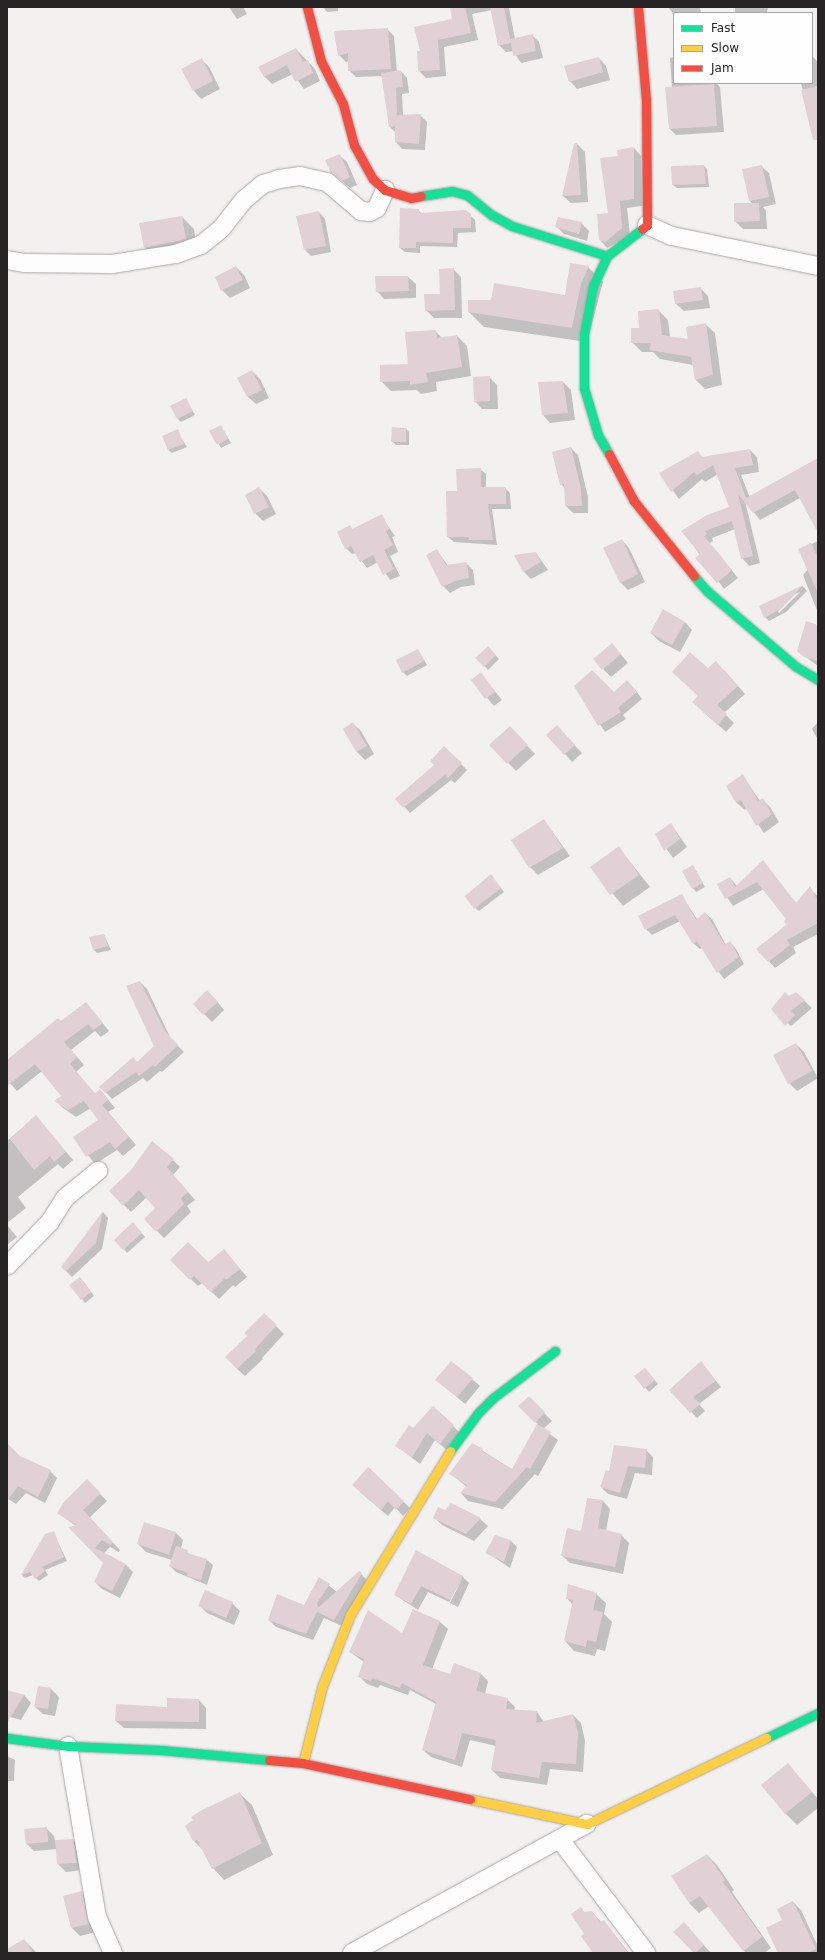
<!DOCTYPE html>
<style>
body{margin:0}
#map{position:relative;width:825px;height:1960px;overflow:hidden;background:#f3f0f0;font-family:"DejaVu Sans",sans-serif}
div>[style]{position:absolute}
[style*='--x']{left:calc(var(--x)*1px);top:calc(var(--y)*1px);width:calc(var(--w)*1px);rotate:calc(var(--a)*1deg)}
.shadow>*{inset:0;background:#0003}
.building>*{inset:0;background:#e1d1d6}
.roads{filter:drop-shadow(0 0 1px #a9a7a7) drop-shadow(0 0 1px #a9a7a7)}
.street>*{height:18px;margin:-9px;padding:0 9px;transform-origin:9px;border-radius:9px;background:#fdfdfd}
.fast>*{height:9px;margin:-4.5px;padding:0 4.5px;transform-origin:4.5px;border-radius:4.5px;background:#16e098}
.slow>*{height:9px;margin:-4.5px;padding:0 4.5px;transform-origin:4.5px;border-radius:4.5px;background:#ffcf43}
.jam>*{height:9px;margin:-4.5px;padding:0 4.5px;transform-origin:4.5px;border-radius:4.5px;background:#f24e42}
span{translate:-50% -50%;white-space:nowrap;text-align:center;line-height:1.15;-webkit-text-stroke:4px #fffefe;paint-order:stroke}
.frame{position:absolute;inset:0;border:8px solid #262424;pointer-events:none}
.legend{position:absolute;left:673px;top:12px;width:140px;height:72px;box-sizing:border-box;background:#fffefe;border:1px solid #a8a7a7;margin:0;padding:5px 7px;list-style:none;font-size:12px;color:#262424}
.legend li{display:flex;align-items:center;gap:8px;height:20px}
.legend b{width:20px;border:1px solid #a8a7a7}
</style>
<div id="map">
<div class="shadow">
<i style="clip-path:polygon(229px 7px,243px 7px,247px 14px,237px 19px)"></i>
<i style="clip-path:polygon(323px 7px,338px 7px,338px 11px,327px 12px)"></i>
<i style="clip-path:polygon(451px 7px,514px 7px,509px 8px,515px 39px,532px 35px,539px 42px,543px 58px,521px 63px,513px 51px,506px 52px,499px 45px,492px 10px,472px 14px,478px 40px,444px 47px,446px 76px,426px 78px,419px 71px,421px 52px,454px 19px)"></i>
<i style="clip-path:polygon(668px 7px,700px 7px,701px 13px,674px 13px,674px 15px)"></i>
<i style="clip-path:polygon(735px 7px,768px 7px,767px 13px,735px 13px)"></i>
<i style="clip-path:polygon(387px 29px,394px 36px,397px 72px,401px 71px,407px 78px,409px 93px,402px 94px,403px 116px,420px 115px,427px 122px,425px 150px,402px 149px,396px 142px,396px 133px,389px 126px,383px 76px,356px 77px,349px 70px,349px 61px,346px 62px,339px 55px)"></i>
<i style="clip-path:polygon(296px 49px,315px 69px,320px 81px,304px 89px,293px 74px,272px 84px,264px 76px)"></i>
<i style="clip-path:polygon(812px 56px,818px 62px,818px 110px,806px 104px,801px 83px,812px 83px)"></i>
<i style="clip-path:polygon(674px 57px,674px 83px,716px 83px,720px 87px,724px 132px,676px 135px,670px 129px,672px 88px,670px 58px)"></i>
<i style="clip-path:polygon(599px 58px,606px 66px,610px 80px,577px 89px,570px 81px)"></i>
<i style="clip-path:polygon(202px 60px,209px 67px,220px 89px,201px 99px,194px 91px,183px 69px)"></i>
<i style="clip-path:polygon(577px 144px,585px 152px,588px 202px,571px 203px,563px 196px)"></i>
<i style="clip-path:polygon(634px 148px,641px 156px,642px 206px,627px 208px,630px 236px,607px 248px,600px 240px,609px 214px,619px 156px)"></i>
<i style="clip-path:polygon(339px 155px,347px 162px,357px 185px,350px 188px,332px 172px)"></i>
<i style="clip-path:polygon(704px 166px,707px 169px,709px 187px,677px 188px,673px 185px)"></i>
<i style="clip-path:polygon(761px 166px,769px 173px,776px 204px,763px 207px,766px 211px,767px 229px,743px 229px,735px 221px,753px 204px,750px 201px)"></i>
<i style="clip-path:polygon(418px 210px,422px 214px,470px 215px,475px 220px,476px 232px,458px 233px,457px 247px,420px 246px,420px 253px,405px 252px,400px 248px)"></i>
<i style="clip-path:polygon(319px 212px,325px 219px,331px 252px,311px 256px,304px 249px)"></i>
<i style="clip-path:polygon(182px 217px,194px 229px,197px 251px,156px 260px,145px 248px,141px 224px)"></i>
<i style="clip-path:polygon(581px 223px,589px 231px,587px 241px,564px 234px,556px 226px)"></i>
<i style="clip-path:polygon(236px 267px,244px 275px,250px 288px,230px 298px,222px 290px)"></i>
<i style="clip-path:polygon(588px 267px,603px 282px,587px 342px,484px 327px,469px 312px,492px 301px,566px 296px)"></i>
<i style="clip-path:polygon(453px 269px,461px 277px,462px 318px,434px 318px,426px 310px,441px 295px)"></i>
<i style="clip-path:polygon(408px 277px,416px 284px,416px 298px,384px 299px,377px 291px)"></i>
<i style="clip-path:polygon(700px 288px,708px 296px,710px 308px,684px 311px,676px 304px)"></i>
<i style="clip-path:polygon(658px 310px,668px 320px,670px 337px,690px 341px,705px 324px,715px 333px,722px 385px,705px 389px,696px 380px,693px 365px,660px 359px,653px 352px,642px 352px,632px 342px)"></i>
<i style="clip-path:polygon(435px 331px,442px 338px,457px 336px,467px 346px,471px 376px,436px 382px,437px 391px,421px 394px,417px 390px,391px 391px,381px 381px,409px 365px)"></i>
<i style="clip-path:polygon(252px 371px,260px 379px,269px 398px,256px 404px,248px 397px,239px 378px)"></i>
<i style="clip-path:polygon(489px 377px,497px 385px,498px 409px,482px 409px,475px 401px)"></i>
<i style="clip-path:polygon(563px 382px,571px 390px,575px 420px,550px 423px,543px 415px,539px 383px)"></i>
<i style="clip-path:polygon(186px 400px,195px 415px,181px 422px,178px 419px)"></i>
<i style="clip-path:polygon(221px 426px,231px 443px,221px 448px,211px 431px)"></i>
<i style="clip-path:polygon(406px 429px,409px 432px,409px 445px,396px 445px,392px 441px)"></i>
<i style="clip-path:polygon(177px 431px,187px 447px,172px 453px,168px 450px)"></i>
<i style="clip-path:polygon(571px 448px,578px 455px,588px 497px,588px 513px,573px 513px,566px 506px,566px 489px,561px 484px)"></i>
<i style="clip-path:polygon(750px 450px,757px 457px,759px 472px,741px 475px,750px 498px,818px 459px,818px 531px,800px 498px,760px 520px,745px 501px,760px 563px,749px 566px,742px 558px,735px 529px,712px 538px,713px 541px,710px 543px,738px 578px,724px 589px,683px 531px,730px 507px,718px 474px,705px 482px,702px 479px,679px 499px,661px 474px,698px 453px,703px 458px)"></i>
<i style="clip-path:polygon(480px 469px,486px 474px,486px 488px,505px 488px,510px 493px,511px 509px,492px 509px,497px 545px,454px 542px,448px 537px,458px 492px)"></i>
<i style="clip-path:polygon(259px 488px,267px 496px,276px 514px,263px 521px,255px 513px)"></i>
<i style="clip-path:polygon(381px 516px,395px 536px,392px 537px,398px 552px,390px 556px,400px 576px,390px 580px,378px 562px,367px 568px,356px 553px,352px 554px,346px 548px,350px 527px,353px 530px)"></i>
<i style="clip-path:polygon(622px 540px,629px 548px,645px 582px,628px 590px,620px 582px)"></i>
<i style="clip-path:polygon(818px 541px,818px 613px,803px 575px,808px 569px,799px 550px)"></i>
<i style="clip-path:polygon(437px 550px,448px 566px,466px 563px,473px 570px,475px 585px,461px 587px,450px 593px,443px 586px)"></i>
<i style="clip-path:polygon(536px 553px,548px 570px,531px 579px,523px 571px)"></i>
<i style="clip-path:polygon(evenodd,803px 586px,807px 591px,786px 612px,769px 621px,765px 617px,760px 607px,803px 586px,800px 592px,779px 613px,778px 611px,795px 594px,800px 592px)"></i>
<i style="clip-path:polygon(685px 622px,692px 630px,680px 652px,659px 641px,651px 633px)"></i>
<i style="clip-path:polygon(818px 627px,818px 666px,798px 651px)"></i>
<i style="clip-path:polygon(488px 647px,499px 659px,488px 670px,477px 658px)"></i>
<i style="clip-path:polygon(418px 650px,427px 665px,407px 676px,403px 672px)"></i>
<i style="clip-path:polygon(619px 652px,628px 663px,611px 677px,603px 669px)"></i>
<i style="clip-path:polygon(708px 670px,724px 670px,745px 694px,724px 713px,734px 723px,726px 732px,701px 710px,699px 696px)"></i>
<i style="clip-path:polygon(481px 674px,502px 700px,494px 706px,472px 680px)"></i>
<i style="clip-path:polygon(575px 686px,614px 693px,634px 688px,642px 699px,623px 715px,626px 719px,605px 732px)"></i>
<i style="clip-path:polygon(818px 722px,818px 740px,812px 729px)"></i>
<i style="clip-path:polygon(353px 724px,361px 731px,374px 754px,365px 760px,357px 752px,344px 729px)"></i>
<i style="clip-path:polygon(564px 734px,582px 753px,572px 762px,565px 754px)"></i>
<i style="clip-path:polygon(517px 735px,535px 754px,516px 771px,491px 745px)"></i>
<i style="clip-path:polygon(461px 764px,467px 770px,455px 783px,451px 780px,410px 813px,397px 799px)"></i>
<i style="clip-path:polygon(743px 776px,760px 801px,762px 799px,770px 807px,779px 822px,764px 833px,747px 808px,745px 810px,737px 803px,728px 786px)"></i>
<i style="clip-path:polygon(544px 820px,570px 856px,538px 875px,530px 867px)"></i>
<i style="clip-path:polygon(671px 824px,687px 847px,673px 858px,656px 834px)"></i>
<i style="clip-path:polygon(619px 848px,650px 887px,623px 906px,591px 867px)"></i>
<i style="clip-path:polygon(763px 862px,797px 904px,810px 888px,818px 897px,818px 934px,793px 947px,796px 953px,775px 968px,769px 961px,787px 925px,787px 920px,764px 889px,733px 906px,718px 884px,730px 878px,737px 886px)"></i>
<i style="clip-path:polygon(693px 866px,705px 887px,696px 892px,693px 888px)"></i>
<i style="clip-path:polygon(491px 876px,504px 892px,479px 911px,475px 908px)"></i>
<i style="clip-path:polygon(681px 895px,697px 919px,705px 913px,712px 919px,726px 945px,730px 942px,736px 949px,744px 964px,724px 979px,702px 948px,700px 949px,693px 943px,680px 921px,652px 935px,646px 929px)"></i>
<i style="clip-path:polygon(104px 935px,111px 950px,97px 953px,93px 949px)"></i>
<i style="clip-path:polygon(140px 982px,147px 989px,171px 1039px,184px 1052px,162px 1072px,160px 1071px,147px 1082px,143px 1078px,112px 1099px,101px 1087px,137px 1063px,155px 1047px)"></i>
<i style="clip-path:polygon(796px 993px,812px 1008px,791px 1026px,780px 1016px,789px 998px)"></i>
<i style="clip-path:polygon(215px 999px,224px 1010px,212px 1022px,194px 1004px)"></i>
<i style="clip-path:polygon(86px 1003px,109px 1031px,101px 1037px,95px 1031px,71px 1050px,84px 1065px,76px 1072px,95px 1094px,100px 1090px,107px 1098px,115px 1108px,108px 1112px,136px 1145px,123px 1156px,117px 1150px,95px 1164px,74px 1137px,100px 1121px,91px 1108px,76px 1117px,63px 1108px,56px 1101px,62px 1096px,42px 1071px,17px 1091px,7px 1080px,7px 1061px)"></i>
<i style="clip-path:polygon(796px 1044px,804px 1052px,818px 1078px,797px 1091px,789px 1083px)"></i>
<i style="clip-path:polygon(36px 1116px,73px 1160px,63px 1169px,58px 1164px,18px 1197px,26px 1208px,7px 1223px,7px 1141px)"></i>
<i style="clip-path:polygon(173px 1160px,180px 1167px,173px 1175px,195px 1200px,187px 1206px,191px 1212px,164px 1238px,145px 1219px,157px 1208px,147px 1197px,131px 1212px,110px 1191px)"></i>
<i style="clip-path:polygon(103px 1212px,108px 1218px,102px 1249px,72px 1277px,62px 1267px)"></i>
<i style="clip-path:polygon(7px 1225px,17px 1237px,7px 1245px)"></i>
<i style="clip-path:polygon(136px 1227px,145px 1237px,127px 1253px,124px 1249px)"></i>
<i style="clip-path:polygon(224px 1250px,247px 1277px,235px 1287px,233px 1285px,219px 1299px,202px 1283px,198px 1286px,171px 1260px,208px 1263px)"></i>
<i style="clip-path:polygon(83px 1281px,94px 1296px,85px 1303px,82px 1299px)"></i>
<i style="clip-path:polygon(264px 1314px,284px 1334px,262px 1358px,263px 1359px,245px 1376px,237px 1369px,249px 1336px)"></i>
<i style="clip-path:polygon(701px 1362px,721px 1387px,699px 1404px,705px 1411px,697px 1418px,671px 1390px)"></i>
<i style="clip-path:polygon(649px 1373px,658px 1384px,649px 1392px,636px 1377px)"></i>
<i style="clip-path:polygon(472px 1379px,480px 1386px,465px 1404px,437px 1380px)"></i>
<i style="clip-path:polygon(529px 1398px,552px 1421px,543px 1429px,558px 1440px,538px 1476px,535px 1474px,503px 1509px,468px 1501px,461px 1493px,467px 1487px,451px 1474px,472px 1444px,513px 1470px,538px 1424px,520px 1406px)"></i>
<i style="clip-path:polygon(453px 1426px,461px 1434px,448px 1451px,435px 1440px,420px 1464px,397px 1446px,413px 1429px)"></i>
<i style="clip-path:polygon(646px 1450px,653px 1457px,652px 1475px,635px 1473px,627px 1499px,608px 1494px,601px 1487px,610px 1472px)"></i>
<i style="clip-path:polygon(7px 1454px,50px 1471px,57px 1478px,45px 1503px,26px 1493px,16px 1504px,7px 1498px)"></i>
<i style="clip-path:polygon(369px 1468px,410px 1508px,403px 1516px,395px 1507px,388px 1516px,360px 1492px)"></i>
<i style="clip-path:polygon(87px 1481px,107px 1501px,89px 1518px,120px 1550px,119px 1552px,110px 1547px,104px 1553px,125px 1564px,133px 1572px,120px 1598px,102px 1589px,95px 1582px,104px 1563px,76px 1526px,58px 1513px)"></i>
<i style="clip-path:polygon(603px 1501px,610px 1509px,606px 1531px,621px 1535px,629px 1543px,623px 1574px,570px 1563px,562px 1555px)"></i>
<i style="clip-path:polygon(445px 1511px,480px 1519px,488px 1526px,474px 1541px,442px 1525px,434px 1517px)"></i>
<i style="clip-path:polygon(53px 1532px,67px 1561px,45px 1570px,48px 1575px,39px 1581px,33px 1575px,25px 1578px,22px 1575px,46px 1534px)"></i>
<i style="clip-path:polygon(176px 1533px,183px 1540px,181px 1548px,192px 1556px,207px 1560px,213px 1565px,207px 1585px,176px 1572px,170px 1566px,172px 1560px,146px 1552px,138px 1544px)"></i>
<i style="clip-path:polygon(511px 1541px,517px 1547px,510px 1568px,486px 1552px)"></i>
<i style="clip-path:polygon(416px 1552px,462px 1576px,469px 1583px,458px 1607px,450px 1603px,463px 1577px,449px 1602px,428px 1592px,418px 1610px,395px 1595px)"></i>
<i style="clip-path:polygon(359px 1572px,368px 1581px,342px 1626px,324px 1618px,313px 1640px,276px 1627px,269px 1620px,305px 1606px,319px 1578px,337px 1592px)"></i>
<i style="clip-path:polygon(596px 1594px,606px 1603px,604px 1614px,612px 1622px,605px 1651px,597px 1649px,595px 1656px,574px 1651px,565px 1641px,573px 1605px,567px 1598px)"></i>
<i style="clip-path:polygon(232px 1603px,240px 1611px,234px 1625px,207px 1613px,199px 1605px)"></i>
<i style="clip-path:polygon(413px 1610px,440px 1622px,448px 1629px,432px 1669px,450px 1676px,481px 1674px,488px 1681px,485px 1694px,507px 1699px,515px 1707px,514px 1711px,537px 1712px,544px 1722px,573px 1715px,581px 1723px,585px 1741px,583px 1772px,550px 1769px,547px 1785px,500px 1778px,492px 1770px,496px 1746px,470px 1740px,462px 1767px,431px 1757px,423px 1750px,436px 1704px,410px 1690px,408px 1695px,380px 1685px,378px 1688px,367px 1684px,359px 1676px,364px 1662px,350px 1652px,403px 1635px)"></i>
<i style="clip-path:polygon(51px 1689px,59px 1697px,55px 1716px,43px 1714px,35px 1707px)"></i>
<i style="clip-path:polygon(7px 1691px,24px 1695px,31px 1703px,21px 1720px,7px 1716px)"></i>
<i style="clip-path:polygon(199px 1700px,206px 1708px,206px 1729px,124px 1728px,116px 1721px)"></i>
<i style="clip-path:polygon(7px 1756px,15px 1760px,14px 1781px,7px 1781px)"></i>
<i style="clip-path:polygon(788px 1764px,818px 1799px,818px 1808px,797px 1825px,785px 1813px)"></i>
<i style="clip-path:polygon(240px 1794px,252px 1805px,273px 1855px,224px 1880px,213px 1868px,203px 1850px,194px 1841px)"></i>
<i style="clip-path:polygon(46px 1828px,54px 1836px,55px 1841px,73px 1840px,80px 1848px,84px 1870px,66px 1872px,58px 1864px,57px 1849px,34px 1851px,27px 1844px)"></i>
<i style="clip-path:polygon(707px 1855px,717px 1865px,734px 1890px,732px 1892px,771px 1948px,764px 1953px,746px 1953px,709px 1906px,699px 1913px,689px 1903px)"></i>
<i style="clip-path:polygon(81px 1892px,89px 1900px,96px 1932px,80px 1936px,72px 1928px,64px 1897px)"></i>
<i style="clip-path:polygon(793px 1902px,801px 1910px,818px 1947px,818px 1953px,779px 1953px,783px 1921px)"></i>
<i style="clip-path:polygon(581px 1908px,585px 1913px,592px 1912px,602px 1923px,604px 1921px,629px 1953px,594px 1953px,586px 1934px)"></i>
<i style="clip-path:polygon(691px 1931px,711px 1953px,694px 1953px,674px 1932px)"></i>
<i style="clip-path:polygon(24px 1940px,37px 1953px,7px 1953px,7px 1950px)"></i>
</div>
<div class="building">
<i style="clip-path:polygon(450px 7px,465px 7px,471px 33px,438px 40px,440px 70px,418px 71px,417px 51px,420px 51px,414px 27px,452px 19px)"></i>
<i style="clip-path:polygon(490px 7px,504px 7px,510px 39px,533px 34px,536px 51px,513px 56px,511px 43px,498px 46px)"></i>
<i style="clip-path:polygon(388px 28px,391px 69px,348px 71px,348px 53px,338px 56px,334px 31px)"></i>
<i style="clip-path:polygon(296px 48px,303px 62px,308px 60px,313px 73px,295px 82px,287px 65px,264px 77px,258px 67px)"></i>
<i style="clip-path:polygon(599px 57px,603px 72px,569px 82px,564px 66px)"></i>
<i style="clip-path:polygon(202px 58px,213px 81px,193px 91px,181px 69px)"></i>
<i style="clip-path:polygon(401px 70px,403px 87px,396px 88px,397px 115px,421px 114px,419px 144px,395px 142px,395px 126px,389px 127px,381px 73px)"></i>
<i style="clip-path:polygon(714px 84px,717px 126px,669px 129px,665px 87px)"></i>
<i style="clip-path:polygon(818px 86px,818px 140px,813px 140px,801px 90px)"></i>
<i style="clip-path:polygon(574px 143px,577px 143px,581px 195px,562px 196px)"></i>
<i style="clip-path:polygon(634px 147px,634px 199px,620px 201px,622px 228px,605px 242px,599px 240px,597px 214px,608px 213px,600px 158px,618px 156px,617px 150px)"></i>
<i style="clip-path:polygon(340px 154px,350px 177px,342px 181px,331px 173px,325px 160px)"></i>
<i style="clip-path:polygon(704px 165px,706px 184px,672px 185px,671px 166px)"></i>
<i style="clip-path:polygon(762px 165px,769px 197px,749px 201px,742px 169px)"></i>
<i style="clip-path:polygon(734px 203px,759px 203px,760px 221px,734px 222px)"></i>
<i style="clip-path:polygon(400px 208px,419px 209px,419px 213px,466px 210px,471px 214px,471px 228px,453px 228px,453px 243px,416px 242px,416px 248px,399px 248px)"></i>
<i style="clip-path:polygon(319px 211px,326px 246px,304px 250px,296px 216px)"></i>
<i style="clip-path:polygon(182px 216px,186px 239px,144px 248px,139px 223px)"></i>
<i style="clip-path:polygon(558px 217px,582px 222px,579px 234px,555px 227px)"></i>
<i style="clip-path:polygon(570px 263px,589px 266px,581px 284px,572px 328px,468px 312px,468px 300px,491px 300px,494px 283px,565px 295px)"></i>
<i style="clip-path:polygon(236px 266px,243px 280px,221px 291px,215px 277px)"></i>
<i style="clip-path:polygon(454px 268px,455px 310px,425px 311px,424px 294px,440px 294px,439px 269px)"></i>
<i style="clip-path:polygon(375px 276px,408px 276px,409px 291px,376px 292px)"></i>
<i style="clip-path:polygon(701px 287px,703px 300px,675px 304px,673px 291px)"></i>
<i style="clip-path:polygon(659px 309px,662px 335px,688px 339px,686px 327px,706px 323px,713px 375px,695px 380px,691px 357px,649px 350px,651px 343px,631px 343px,631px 328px,639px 328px,638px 311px)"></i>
<i style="clip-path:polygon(436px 330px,437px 338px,457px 335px,462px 367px,426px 373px,428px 382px,410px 385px,410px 381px,380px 382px,380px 365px,408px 364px,405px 332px)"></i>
<i style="clip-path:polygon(252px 370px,262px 390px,247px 397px,237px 378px)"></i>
<i style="clip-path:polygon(490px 376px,490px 401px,474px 402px,473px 377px)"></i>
<i style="clip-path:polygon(563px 381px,568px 413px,542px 415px,538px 382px)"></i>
<i style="clip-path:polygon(186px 398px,193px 411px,177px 419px,170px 406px)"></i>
<i style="clip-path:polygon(221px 425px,228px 439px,217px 445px,209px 431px)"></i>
<i style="clip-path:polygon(392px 427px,406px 428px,406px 442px,391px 442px)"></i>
<i style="clip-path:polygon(178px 429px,184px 444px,168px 450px,162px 436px)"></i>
<i style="clip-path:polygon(571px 447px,581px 489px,582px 506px,565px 506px,564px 484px,560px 485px,552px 452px)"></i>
<i style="clip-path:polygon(750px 449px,753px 465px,735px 468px,746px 498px,818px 458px,818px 533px,795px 490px,753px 513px,738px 494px,753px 556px,741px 559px,732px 521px,705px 531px,707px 534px,704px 536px,732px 570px,717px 583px,695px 558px,700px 554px,681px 531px,707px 515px,729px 507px,713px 465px,697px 475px,694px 472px,671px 492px,659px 473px,698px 451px,702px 457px)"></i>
<i style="clip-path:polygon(481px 468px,481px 487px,506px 487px,506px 504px,488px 504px,493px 540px,469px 540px,469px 537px,447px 537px,446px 491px,457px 491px,456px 469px)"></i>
<i style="clip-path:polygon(259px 487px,269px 507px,254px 514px,245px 495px)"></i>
<i style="clip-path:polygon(382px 514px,389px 529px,386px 531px,393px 545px,384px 550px,394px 569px,383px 575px,373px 555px,360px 562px,351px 546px,345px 549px,337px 532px,350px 525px,352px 529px)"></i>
<i style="clip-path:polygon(622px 539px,638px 574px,620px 583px,603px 548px)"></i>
<i style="clip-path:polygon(811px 543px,818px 558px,818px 593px,798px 549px)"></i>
<i style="clip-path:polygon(437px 549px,446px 565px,467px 562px,469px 578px,455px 581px,442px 587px,426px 555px)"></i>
<i style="clip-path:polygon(536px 552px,541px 562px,523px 572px,514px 555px)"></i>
<i style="clip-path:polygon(803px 585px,782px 608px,764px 618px,759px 606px)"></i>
<i style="clip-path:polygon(663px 609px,685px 622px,672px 645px,650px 633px)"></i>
<i style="clip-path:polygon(806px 621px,818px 625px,818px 661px,804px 657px,797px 651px)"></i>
<i style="clip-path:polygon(612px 643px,621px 654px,602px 670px,593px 659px)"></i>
<i style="clip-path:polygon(488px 646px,496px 655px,484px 667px,475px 658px)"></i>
<i style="clip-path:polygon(418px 649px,424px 661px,402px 673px,396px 660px)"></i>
<i style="clip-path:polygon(690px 652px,708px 668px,716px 661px,738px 686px,717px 705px,727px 714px,718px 725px,692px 702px,698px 696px,672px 672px)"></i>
<i style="clip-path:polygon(592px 670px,614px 692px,627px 680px,637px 692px,618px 708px,621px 712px,598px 726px,574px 686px)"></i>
<i style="clip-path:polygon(481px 672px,495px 692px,485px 699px,471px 680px)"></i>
<i style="clip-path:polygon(353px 722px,367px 746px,356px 752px,343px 729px)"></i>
<i style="clip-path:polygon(557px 725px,575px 745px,564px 755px,546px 735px)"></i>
<i style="clip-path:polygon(510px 726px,528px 745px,507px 764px,489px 745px)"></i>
<i style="clip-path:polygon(444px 746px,462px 763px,448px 778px,445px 775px,403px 808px,395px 799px,434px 765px,430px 761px)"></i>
<i style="clip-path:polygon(743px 774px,758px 801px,763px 798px,772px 814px,756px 826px,741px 800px,736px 803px,726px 786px)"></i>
<i style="clip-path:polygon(544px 819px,563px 848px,529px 868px,511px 840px)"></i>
<i style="clip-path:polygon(671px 823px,680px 839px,664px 851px,655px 834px)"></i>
<i style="clip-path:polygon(619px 846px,639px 875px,610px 895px,590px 867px)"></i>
<i style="clip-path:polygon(763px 860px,796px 903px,810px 886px,818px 901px,818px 923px,787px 940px,790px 945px,768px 962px,756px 949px,786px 925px,784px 921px,786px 919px,757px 882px,725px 899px,717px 884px,730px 877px,735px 887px)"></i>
<i style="clip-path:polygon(693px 865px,703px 883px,692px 889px,682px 871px)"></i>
<i style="clip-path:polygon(491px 874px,501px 888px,474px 909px,465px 896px)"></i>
<i style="clip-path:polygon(682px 894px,696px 920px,705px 912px,725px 945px,730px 941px,739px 957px,717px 973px,697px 941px,693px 944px,675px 915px,645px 930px,638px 916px)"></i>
<i style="clip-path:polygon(104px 934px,108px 946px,93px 950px,89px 937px)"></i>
<i style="clip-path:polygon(140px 981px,165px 1031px,178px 1045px,155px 1067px,153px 1065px,139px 1076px,136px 1072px,105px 1093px,99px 1087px,133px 1057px,137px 1062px,154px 1046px,126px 986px)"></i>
<i style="clip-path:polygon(207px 990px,218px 1002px,203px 1015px,193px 1004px)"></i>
<i style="clip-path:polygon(785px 992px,789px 996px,796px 992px,805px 1000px,791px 1011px,795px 1015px,785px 1026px,771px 1009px)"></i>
<i style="clip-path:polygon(86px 1002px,103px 1023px,93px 1030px,88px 1024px,64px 1042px,77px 1057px,70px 1064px,95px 1093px,100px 1089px,108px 1100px,102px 1105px,129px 1137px,115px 1149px,110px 1142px,86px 1157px,73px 1137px,98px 1120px,84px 1101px,68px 1110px,54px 1101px,61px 1096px,35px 1064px,7px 1086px,7px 1060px,58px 1018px,61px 1021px)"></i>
<i style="clip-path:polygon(796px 1043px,812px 1071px,788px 1084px,773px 1055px)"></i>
<i style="clip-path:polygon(36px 1115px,66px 1152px,54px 1162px,50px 1156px,34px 1170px,10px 1139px)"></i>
<i style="clip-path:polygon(152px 1141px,174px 1159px,167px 1167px,188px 1192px,181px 1198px,184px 1204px,156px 1232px,144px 1219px,155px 1208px,139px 1190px,123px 1206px,109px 1191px,131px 1170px)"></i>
<i style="clip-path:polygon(103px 1211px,96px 1243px,66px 1271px,61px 1267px)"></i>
<i style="clip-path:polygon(133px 1222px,142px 1233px,123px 1250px,114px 1240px)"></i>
<i style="clip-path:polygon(188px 1242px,208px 1262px,224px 1249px,240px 1269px,226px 1280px,225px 1278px,211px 1292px,194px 1276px,190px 1280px,170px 1260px)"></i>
<i style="clip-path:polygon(80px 1277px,91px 1292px,81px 1300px,69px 1285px)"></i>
<i style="clip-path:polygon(264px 1313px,277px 1325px,255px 1349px,256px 1351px,237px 1369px,225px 1357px,247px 1336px,244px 1333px)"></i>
<i style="clip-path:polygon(451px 1361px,473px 1378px,457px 1397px,435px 1380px)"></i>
<i style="clip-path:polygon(701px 1361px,716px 1381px,693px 1397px,700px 1404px,690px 1413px,669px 1390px)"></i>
<i style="clip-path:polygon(645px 1368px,655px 1380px,644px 1389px,634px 1376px)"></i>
<i style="clip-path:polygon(529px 1396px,545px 1412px,535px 1423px,518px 1406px)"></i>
<i style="clip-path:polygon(433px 1406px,454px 1425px,440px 1444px,427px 1433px,412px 1457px,395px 1446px,409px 1425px,413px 1428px)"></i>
<i style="clip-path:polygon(537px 1424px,551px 1432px,530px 1469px,527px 1467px,495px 1502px,460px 1493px,467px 1485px,449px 1474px,472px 1443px,483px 1449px,482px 1451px,512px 1469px)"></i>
<i style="clip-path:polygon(7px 1443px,20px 1456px,51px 1470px,38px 1497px,18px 1486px,7px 1501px)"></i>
<i style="clip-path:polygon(614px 1445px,647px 1449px,645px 1468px,628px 1466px,620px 1493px,600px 1487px,606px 1470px,609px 1471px)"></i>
<i style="clip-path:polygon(368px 1467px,404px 1501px,396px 1510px,388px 1501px,381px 1510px,352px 1485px)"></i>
<i style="clip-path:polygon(87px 1479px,101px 1493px,83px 1510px,113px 1542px,111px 1545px,102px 1540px,95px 1548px,126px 1564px,112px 1591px,94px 1582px,103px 1563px,68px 1527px,77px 1525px,57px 1513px,64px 1502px)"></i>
<i style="clip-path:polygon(587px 1498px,603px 1500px,598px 1528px,622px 1534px,615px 1567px,561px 1556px,567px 1528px,581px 1531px)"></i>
<i style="clip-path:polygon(451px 1503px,481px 1518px,466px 1534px,433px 1518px,438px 1507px,445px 1510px)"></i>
<i style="clip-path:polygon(144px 1522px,176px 1532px,169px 1555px,137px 1544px)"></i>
<i style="clip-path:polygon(54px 1531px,64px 1557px,42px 1567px,45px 1571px,35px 1579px,30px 1572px,21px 1575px,45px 1534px)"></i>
<i style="clip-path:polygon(495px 1535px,511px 1540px,504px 1562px,485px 1553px)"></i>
<i style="clip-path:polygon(176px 1546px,188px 1550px,187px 1553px,207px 1559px,201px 1580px,187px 1576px,188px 1573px,169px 1566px)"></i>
<i style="clip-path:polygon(416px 1550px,463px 1576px,450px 1600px,421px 1586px,411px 1604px,394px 1595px)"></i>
<i style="clip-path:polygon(359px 1571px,362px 1573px,334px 1620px,317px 1612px,306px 1634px,268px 1620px,277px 1594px,304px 1605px,319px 1577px,330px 1584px,317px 1603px,318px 1608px)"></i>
<i style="clip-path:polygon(568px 1584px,597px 1593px,593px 1610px,603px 1612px,596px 1642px,587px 1640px,586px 1647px,564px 1641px,573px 1600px,566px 1599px)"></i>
<i style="clip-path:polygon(205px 1590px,233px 1602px,226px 1618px,198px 1606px)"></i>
<i style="clip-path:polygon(413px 1609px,440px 1621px,423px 1665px,450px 1674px,454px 1663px,481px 1673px,476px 1691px,508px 1698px,506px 1709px,537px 1711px,536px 1723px,573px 1714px,578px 1733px,576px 1764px,542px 1762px,539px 1778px,491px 1770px,496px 1740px,462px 1733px,455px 1760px,422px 1750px,436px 1702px,402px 1683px,400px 1688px,372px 1678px,371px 1681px,358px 1677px,364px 1659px,349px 1652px,368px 1610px,402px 1633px)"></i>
<i style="clip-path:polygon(38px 1686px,51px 1688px,48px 1709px,34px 1707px)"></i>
<i style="clip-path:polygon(7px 1690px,24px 1695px,7px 1723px)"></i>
<i style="clip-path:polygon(167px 1698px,199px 1699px,199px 1722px,115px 1721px,116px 1704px,167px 1707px)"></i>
<i style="clip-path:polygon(788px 1763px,812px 1792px,785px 1814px,761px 1785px)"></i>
<i style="clip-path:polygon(240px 1792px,262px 1843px,212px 1869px,197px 1840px,193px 1841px,185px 1826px,193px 1820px,191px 1817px,202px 1810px)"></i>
<i style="clip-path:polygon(47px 1827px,48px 1842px,26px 1844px,24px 1829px)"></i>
<i style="clip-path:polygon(73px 1839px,77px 1863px,57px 1864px,55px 1840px)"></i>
<i style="clip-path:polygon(707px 1854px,725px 1880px,723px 1882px,762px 1937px,743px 1951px,700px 1896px,689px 1903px,671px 1876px)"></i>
<i style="clip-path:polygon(82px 1891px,89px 1924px,71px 1928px,63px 1896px)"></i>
<i style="clip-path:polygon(793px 1901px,816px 1949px,807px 1953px,778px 1953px,766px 1928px,782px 1920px,777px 1909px)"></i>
<i style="clip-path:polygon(581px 1907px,584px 1912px,592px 1911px,600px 1922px,604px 1920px,628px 1953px,593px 1953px,581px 1936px,584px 1934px,571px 1914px)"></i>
<i style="clip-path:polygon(684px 1922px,704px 1945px,695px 1953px,673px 1932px)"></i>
<i style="clip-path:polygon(24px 1939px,33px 1953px,7px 1953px,7px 1949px)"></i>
</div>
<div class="roads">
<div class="street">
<i style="--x:647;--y:225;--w:27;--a:24"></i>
<i style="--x:672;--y:236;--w:149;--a:11.6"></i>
<i style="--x:7;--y:260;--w:17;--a:10"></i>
<i style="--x:24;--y:263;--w:88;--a:0.7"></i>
<i style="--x:112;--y:264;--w:65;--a:-8.9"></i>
<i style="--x:176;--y:254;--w:27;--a:-20"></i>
<i style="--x:201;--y:245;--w:26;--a:-39"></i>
<i style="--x:221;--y:229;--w:37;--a:-52"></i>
<i style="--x:244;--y:200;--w:25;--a:-40"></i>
<i style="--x:263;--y:184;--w:17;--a:-17"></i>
<i style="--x:279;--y:179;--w:21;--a:-8"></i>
<i style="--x:300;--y:176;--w:28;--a:13"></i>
<i style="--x:327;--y:182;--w:45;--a:40.5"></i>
<i style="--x:361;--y:211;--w:9;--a:6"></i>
<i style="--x:370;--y:212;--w:8;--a:-30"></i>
<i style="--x:377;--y:208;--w:20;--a:-66"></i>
<i style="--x:7;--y:1266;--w:62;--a:-45.7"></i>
<i style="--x:50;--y:1222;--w:28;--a:-58"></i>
<i style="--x:65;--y:1198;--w:43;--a:-39.3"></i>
<i style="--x:68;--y:1746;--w:173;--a:80.4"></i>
<i style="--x:97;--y:1917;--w:39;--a:66"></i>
<i style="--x:561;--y:1841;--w:141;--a:52.8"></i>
<i style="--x:352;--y:1953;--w:268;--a:-28.8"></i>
</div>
<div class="fast">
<i style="--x:421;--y:196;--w:31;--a:-9"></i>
<i style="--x:452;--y:191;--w:16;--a:15"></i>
<i style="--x:467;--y:195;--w:32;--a:39"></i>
<i style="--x:492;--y:215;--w:23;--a:29"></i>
<i style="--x:512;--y:226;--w:100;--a:17.5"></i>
<i style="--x:609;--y:454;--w:22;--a:-120"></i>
<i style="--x:598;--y:435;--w:49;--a:-106.6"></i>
<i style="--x:584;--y:388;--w:54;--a:-90"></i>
<i style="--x:584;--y:334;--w:49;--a:-79.4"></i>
<i style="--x:593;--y:286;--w:33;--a:-65"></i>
<i style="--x:607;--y:256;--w:44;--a:-37.6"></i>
<i style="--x:694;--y:576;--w:20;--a:49"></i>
<i style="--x:707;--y:591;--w:116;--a:40.4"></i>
<i style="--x:795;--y:666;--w:27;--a:31"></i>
<i style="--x:450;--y:1451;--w:47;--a:-53.6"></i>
<i style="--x:478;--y:1413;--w:21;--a:-45"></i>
<i style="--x:493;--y:1398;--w:78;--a:-37.2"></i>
<i style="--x:7;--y:1738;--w:62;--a:7.5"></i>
<i style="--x:68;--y:1746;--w:93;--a:2.5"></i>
<i style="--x:161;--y:1750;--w:108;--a:5.3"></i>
<i style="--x:766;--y:1738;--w:58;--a:-25.7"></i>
</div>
<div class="slow">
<i style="--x:303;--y:1763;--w:78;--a:-76"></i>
<i style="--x:322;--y:1687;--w:77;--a:-68.7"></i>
<i style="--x:350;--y:1615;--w:192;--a:-58.6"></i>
<i style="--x:470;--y:1799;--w:120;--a:12.1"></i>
<i style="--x:587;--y:1824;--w:199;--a:-25.7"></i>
</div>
<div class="jam">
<i style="--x:307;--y:7;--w:56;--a:75.5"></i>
<i style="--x:321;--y:61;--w:48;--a:62.9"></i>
<i style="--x:343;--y:104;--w:42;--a:75"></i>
<i style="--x:354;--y:145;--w:39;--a:61"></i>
<i style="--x:373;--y:179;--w:16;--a:43"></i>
<i style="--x:385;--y:190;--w:27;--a:17"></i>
<i style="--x:411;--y:198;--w:10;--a:-11"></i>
<i style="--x:638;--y:7;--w:93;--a:85.1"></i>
<i style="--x:646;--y:100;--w:125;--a:89.5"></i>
<i style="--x:647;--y:225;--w:6;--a:141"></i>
<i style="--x:609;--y:454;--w:53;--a:62"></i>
<i style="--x:634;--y:501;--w:96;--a:51.3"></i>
<i style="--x:269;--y:1760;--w:34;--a:5"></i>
<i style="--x:303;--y:1763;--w:171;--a:12.2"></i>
</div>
</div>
<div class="frame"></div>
<ul class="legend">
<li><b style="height:5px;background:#16e098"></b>Fast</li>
<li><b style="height:5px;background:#ffcf43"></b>Slow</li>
<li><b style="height:5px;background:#f24e42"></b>Jam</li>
</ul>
</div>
